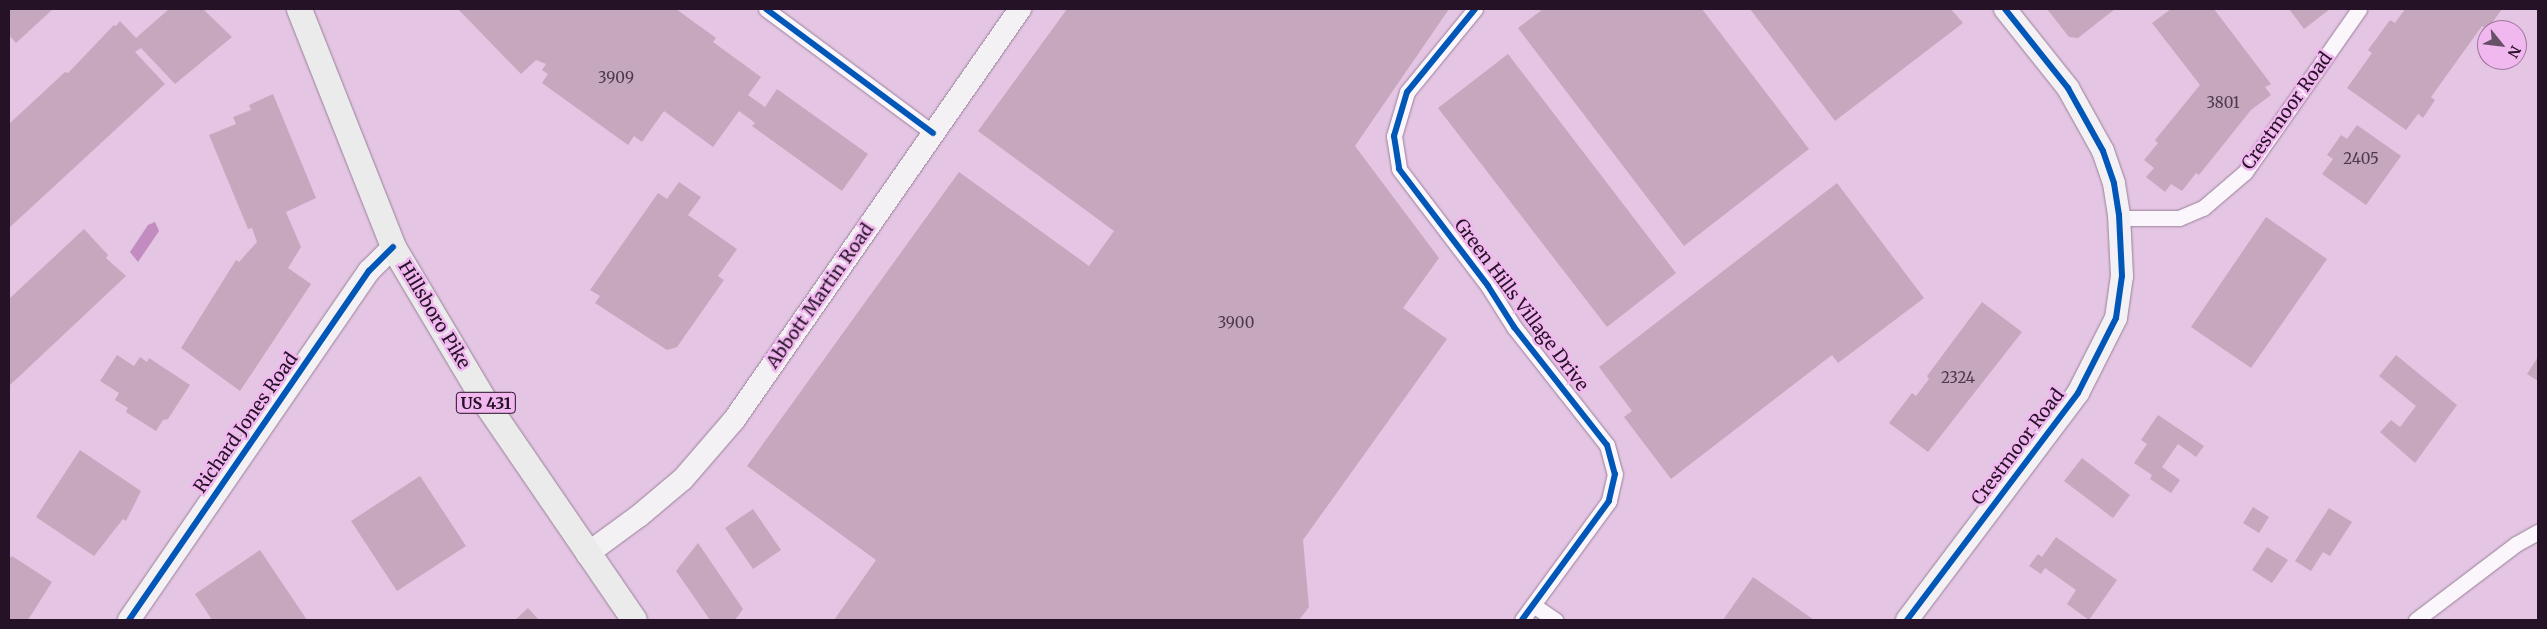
<!DOCTYPE html>
<style>
body{margin:0}
#map{position:relative;width:2547px;height:629px;overflow:hidden;background:#e4c5e3;font-family:Merriweather,serif}
div>[style]{position:absolute}
[style*='--x']{left:calc(var(--x)*1px);top:calc(var(--y)*1px);width:calc(var(--w)*1px);rotate:calc(var(--a)*1deg)}
.water>*{inset:0;background:#c28cc1}
.building>*{inset:0;background:#c6a8be}
.roads{filter:drop-shadow(0 0 1px #988198) drop-shadow(0 0 1px #988198)}
.street>*{height:15px;margin:-7.5px;padding:0 7.5px;transform-origin:7.5px;border-radius:7.5px;background:#fbf6fb}
.secondary>*{height:22px;margin:-11px;padding:0 11px;transform-origin:11px;border-radius:11px;background:#f3f1f4}
.primary>*{height:25px;margin:-12.5px;padding:0 12.5px;transform-origin:12.5px;border-radius:12.5px;background:#ecebec}
.cycleway>*{height:6px;margin:-3px;padding:0 3px;transform-origin:3px;border-radius:3px;background:#0057b8}
span{translate:-50% -50%;white-space:nowrap;text-align:center;line-height:1.15;-webkit-text-stroke:5px #f1b8ef;paint-order:stroke}
.number-label{font-size:15px;color:#4e384c}
.number-label span{-webkit-text-stroke-width:0}
.shield-label span{padding:1px 4px;background:#f1b8ef;border:1px solid;border-radius:4px;-webkit-text-stroke-width:0}
.shield-label{font-size:16px;color:#261226;font-weight:700}
.street-label{font-size:18px;color:#261226}
.frame{position:absolute;inset:0;border:10px solid #261226;pointer-events:none}
.north{position:absolute;left:2477px;top:20px;width:50px;height:50px;box-sizing:border-box;background:#f1b8ef;border:1px solid #a0769f;border-radius:50%;rotate:119deg;font-size:14px;font-weight:700;line-height:20px;text-align:center;color:#261226}
.north::after{content:'';display:block;margin:auto;width:18px;height:22px;background:#685168;clip-path:polygon(50% 0,100% 100%,50% 72%,0 100%)}
</style>
<div id="map">
<div class="water">
<i style="clip-path:polygon(155px 222px,159px 231px,138px 262px,130px 252px,148px 225px)"></i>
</div>
<div class="building">
<i style="clip-path:polygon(9px 9px,53px 9px,16px 43px,9px 35px)"></i>
<i style="clip-path:polygon(169px 9px,203px 9px,232px 37px,175px 84px,141px 48px,135px 52px,165px 84px,9px 228px,9px 124px,65px 72px,68px 73px,114px 25px,116px 26px,120px 21px,136px 38px)"></i>
<i style="clip-path:polygon(458px 9px,676px 9px,716px 38px,713px 42px,761px 77px,748px 95px,765px 107px,777px 89px,868px 154px,842px 191px,752px 126px,755px 123px,739px 111px,713px 147px,664px 111px,642px 142px,634px 136px,628px 145px,542px 83px,548px 74px,542px 70px,546px 64px,536px 60px,521px 74px)"></i>
<i style="clip-path:polygon(1067px 9px,1449px 9px,1355px 146px,1439px 258px,1403px 308px,1447px 339px,1303px 540px,1309px 607px,1299px 620px,834px 620px,876px 560px,747px 466px,959px 172px,1089px 266px,1114px 231px,978px 131px)"></i>
<i style="clip-path:polygon(1543px 9px,1702px 9px,1809px 149px,1684px 246px,1518px 28px)"></i>
<i style="clip-path:polygon(1750px 9px,1951px 9px,1963px 23px,1835px 121px)"></i>
<i style="clip-path:polygon(2047px 9px,2115px 9px,2078px 38px,2069px 37px)"></i>
<i style="clip-path:polygon(2171px 9px,2214px 9px,2271px 84px,2265px 87px,2271px 95px,2251px 110px,2199px 175px,2196px 173px,2182px 191px,2171px 184px,2165px 192px,2146px 177px,2154px 168px,2144px 160px,2158px 143px,2155px 140px,2200px 85px,2152px 23px)"></i>
<i style="clip-path:polygon(2289px 9px,2330px 9px,2304px 29px)"></i>
<i style="clip-path:polygon(2405px 9px,2502px 9px,2487px 30px,2482px 26px,2431px 97px,2435px 100px,2423px 118px,2418px 114px,2406px 130px,2347px 88px,2372px 53px,2368px 50px,2390px 20px,2395px 23px)"></i>
<i style="clip-path:polygon(1508px 54px,1676px 273px,1607px 327px,1438px 108px)"></i>
<i style="clip-path:polygon(273px 94px,316px 198px,286px 212px,301px 247px,288px 268px,311px 284px,240px 391px,181px 348px,236px 260px,239px 262px,257px 242px,252px 228px,248px 229px,209px 135px,236px 124px,233px 117px,251px 110px,249px 105px)"></i>
<i style="clip-path:polygon(2357px 125px,2401px 156px,2366px 205px,2322px 174px,2333px 159px,2327px 155px,2341px 135px,2347px 139px)"></i>
<i style="clip-path:polygon(679px 182px,701px 197px,688px 215px,737px 249px,718px 276px,724px 280px,677px 347px,667px 350px,595px 303px,600px 296px,590px 290px,658px 193px,667px 199px)"></i>
<i style="clip-path:polygon(1837px 183px,1924px 298px,1838px 363px,1832px 355px,1671px 479px,1624px 417px,1632px 411px,1599px 367px)"></i>
<i style="clip-path:polygon(2266px 217px,2327px 259px,2251px 368px,2191px 327px)"></i>
<i style="clip-path:polygon(84px 229px,108px 255px,106px 258px,126px 276px,9px 386px,9px 299px)"></i>
<i style="clip-path:polygon(1982px 302px,2022px 332px,1928px 452px,1889px 423px,1912px 393px,1916px 396px,1929px 379px,1927px 376px)"></i>
<i style="clip-path:polygon(117px 355px,134px 366px,140px 357px,147px 362px,149px 358px,190px 385px,168px 419px,163px 420px,156px 431px,126px 412px,128px 408px,115px 400px,119px 393px,100px 381px)"></i>
<i style="clip-path:polygon(2396px 355px,2457px 405px,2415px 463px,2380px 432px,2391px 420px,2400px 427px,2416px 406px,2379px 376px)"></i>
<i style="clip-path:polygon(2538px 357px,2538px 381px,2527px 374px)"></i>
<i style="clip-path:polygon(2158px 415px,2204px 446px,2196px 457px,2178px 444px,2162px 467px,2180px 480px,2171px 493px,2150px 479px,2152px 475px,2134px 463px,2147px 444px,2141px 440px)"></i>
<i style="clip-path:polygon(80px 450px,141px 491px,126px 521px,123px 519px,94px 556px,36px 517px)"></i>
<i style="clip-path:polygon(2082px 458px,2130px 495px,2113px 518px,2064px 481px)"></i>
<i style="clip-path:polygon(420px 476px,466px 546px,397px 591px,351px 521px)"></i>
<i style="clip-path:polygon(2253px 507px,2269px 517px,2259px 533px,2243px 523px)"></i>
<i style="clip-path:polygon(2329px 508px,2352px 522px,2330px 556px,2323px 552px,2311px 571px,2295px 561px)"></i>
<i style="clip-path:polygon(753px 509px,781px 550px,753px 569px,725px 528px)"></i>
<i style="clip-path:polygon(2056px 537px,2117px 580px,2089px 620px,2067px 604px,2076px 590px,2045px 568px,2041px 574px,2029px 566px,2038px 554px,2042px 557px)"></i>
<i style="clip-path:polygon(698px 543px,743px 609px,735px 620px,710px 620px,676px 571px)"></i>
<i style="clip-path:polygon(2267px 547px,2288px 560px,2272px 583px,2252px 570px)"></i>
<i style="clip-path:polygon(260px 550px,307px 620px,212px 620px,195px 594px)"></i>
<i style="clip-path:polygon(12px 556px,52px 582px,28px 620px,9px 620px,9px 559px)"></i>
<i style="clip-path:polygon(1753px 577px,1814px 620px,1723px 620px)"></i>
<i style="clip-path:polygon(528px 608px,539px 620px,515px 620px)"></i>
</div>
<div class="roads">
<div class="street">
<i style="--x:766;--y:9;--w:208;--a:36.6"></i>
<i style="--x:1475;--y:9;--w:107;--a:129.3"></i>
<i style="--x:1407;--y:92;--w:46;--a:106.5"></i>
<i style="--x:1394;--y:136;--w:33;--a:81"></i>
<i style="--x:1399;--y:169;--w:147;--a:52.7"></i>
<i style="--x:1488;--y:286;--w:49;--a:57.6"></i>
<i style="--x:1514;--y:327;--w:150;--a:51.8"></i>
<i style="--x:1607;--y:445;--w:30;--a:75"></i>
<i style="--x:1615;--y:474;--w:28;--a:103"></i>
<i style="--x:1609;--y:501;--w:147;--a:126.2"></i>
<i style="--x:2119;--y:218;--w:60;--a:0"></i>
<i style="--x:2179;--y:218;--w:26;--a:-23"></i>
<i style="--x:2203;--y:208;--w:55;--a:-40.6"></i>
<i style="--x:2245;--y:172;--w:199;--a:-55"></i>
<i style="--x:1533;--y:605;--w:27;--a:34"></i>
<i style="--x:2416;--y:620;--w:126;--a:-37.2"></i>
<i style="--x:2516;--y:544;--w:25;--a:-29"></i>
</div>
<div class="secondary">
<i style="--x:587;--y:554;--w:64;--a:-36.2"></i>
<i style="--x:639;--y:516;--w:57;--a:-40.1"></i>
<i style="--x:683;--y:479;--w:78;--a:-49.2"></i>
<i style="--x:734;--y:420;--w:501;--a:-55.17"></i>
<i style="--x:129;--y:620;--w:424;--a:-55.5"></i>
<i style="--x:369;--y:271;--w:34;--a:-45"></i>
<i style="--x:1907;--y:620;--w:284;--a:-53"></i>
<i style="--x:2078;--y:393;--w:84;--a:-63.1"></i>
<i style="--x:2116;--y:318;--w:42;--a:-81.9"></i>
<i style="--x:2122;--y:276;--w:61;--a:-92.8"></i>
<i style="--x:2119;--y:215;--w:32;--a:-99"></i>
<i style="--x:2114;--y:183;--w:34;--a:-109"></i>
<i style="--x:2103;--y:151;--w:72;--a:-119.1"></i>
<i style="--x:2068;--y:88;--w:101;--a:-128.6"></i>
</div>
<div class="primary">
<i style="--x:299;--y:9;--w:256;--a:68.4"></i>
<i style="--x:393;--y:247;--w:184;--a:59.3"></i>
<i style="--x:487;--y:405;--w:260;--a:55.6"></i>
</div>
</div>
<div class="cycleway">
<i style="--x:766;--y:9;--w:208;--a:36.6"></i>
<i style="--x:1475;--y:9;--w:107;--a:129.3"></i>
<i style="--x:1407;--y:92;--w:46;--a:106.5"></i>
<i style="--x:1394;--y:136;--w:33;--a:81"></i>
<i style="--x:1399;--y:169;--w:147;--a:52.7"></i>
<i style="--x:1488;--y:286;--w:49;--a:57.6"></i>
<i style="--x:1514;--y:327;--w:150;--a:51.8"></i>
<i style="--x:1607;--y:445;--w:30;--a:75"></i>
<i style="--x:1615;--y:474;--w:28;--a:103"></i>
<i style="--x:1609;--y:501;--w:147;--a:126.2"></i>
<i style="--x:129;--y:620;--w:424;--a:-55.5"></i>
<i style="--x:369;--y:271;--w:34;--a:-45"></i>
<i style="--x:1907;--y:620;--w:284;--a:-53"></i>
<i style="--x:2078;--y:393;--w:84;--a:-63.1"></i>
<i style="--x:2116;--y:318;--w:42;--a:-81.9"></i>
<i style="--x:2122;--y:276;--w:61;--a:-92.8"></i>
<i style="--x:2119;--y:215;--w:32;--a:-99"></i>
<i style="--x:2114;--y:183;--w:34;--a:-109"></i>
<i style="--x:2103;--y:151;--w:72;--a:-119.1"></i>
<i style="--x:2068;--y:88;--w:101;--a:-128.6"></i>
</div>
<div class="number-label">
<span style="left:616px;top:78px">3909</span>
<span style="left:2223px;top:103px">3801</span>
<span style="left:2361px;top:159px">2405</span>
<span style="left:1236px;top:323px">3900</span>
<span style="left:1958px;top:378px">2324</span>
</div>
<div class="shield-label">
<span style="left:486px;top:403px">US 431</span>
</div>
<div class="street-label">
<span style="left:2287px;top:111px;rotate:-54deg">Crestmoor Road</span>
<span style="left:820px;top:296px;rotate:-55deg">Abbott Martin Road</span>
<span style="left:1521px;top:305px;rotate:53deg">Green Hills Village Drive</span>
<span style="left:434px;top:315px;rotate:59deg">Hillsboro Pike</span>
<span style="left:246px;top:423px;rotate:-55deg">Richard Jones Road</span>
<span style="left:2018px;top:447px;rotate:-53deg">Crestmoor Road</span>
</div>
<div class="frame"></div>
<div class="north">N</div>
</div>
